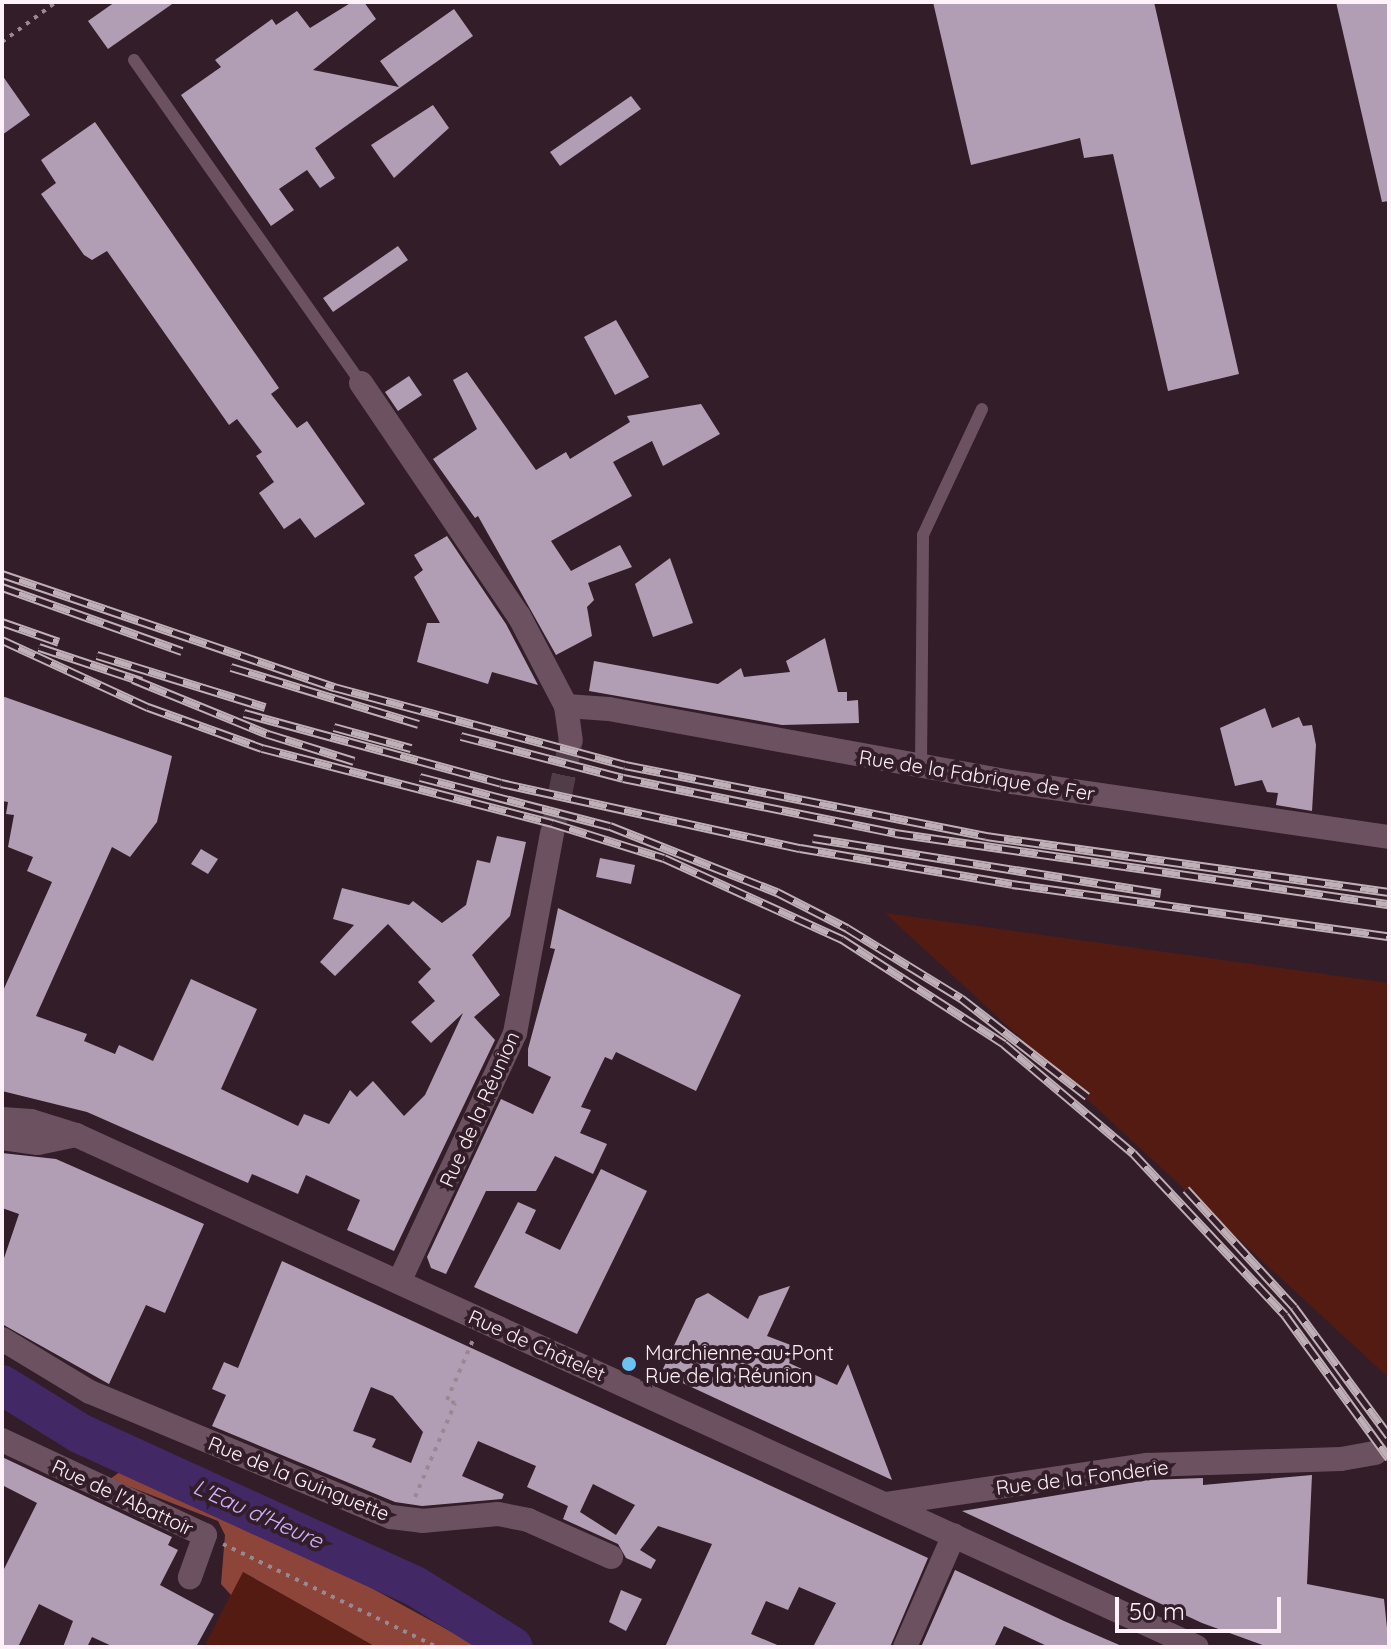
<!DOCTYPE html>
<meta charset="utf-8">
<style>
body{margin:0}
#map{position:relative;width:1391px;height:1649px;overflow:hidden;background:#331d29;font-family:Quicksand,sans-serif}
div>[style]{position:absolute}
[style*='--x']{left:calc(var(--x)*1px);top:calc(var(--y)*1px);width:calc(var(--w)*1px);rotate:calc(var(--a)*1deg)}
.green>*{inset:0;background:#541b13}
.forest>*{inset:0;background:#8e4539}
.river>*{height:40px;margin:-20px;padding:0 20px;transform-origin:20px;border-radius:20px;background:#422864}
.building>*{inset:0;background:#b29eb4}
.street-tunnel>*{height:24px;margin-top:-12px;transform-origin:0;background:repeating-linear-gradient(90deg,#513d48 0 24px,transparent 0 36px)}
.path>*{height:4px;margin-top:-2px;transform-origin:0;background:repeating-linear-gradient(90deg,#998891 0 4px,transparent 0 10px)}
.lane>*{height:12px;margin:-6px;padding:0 6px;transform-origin:6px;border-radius:6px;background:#6c5260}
.street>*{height:24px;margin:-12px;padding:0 12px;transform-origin:12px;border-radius:12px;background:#6c5260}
.secondary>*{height:24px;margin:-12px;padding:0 12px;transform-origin:12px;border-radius:12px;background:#6c5260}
.rail>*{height:9px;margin-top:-4.5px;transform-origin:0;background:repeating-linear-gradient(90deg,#331d29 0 18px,#bfafb7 0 36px);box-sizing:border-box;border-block:2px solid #bfafb7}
.dots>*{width:22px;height:22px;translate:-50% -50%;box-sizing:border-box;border:4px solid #331d29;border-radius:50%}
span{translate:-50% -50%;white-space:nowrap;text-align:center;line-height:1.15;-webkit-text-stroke:8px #331d29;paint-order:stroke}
.street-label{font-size:20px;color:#fef1f7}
.poi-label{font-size:20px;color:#fef1f7}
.left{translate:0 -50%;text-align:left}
.water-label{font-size:22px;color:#cfb3fd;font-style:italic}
.frame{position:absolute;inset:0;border:4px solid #fef1f7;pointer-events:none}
.scale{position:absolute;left:1115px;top:1597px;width:166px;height:36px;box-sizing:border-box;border:4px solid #fef1f7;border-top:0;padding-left:10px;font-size:24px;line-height:28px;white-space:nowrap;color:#fef1f7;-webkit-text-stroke:6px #331d29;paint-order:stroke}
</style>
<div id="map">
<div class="green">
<i style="clip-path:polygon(885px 913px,1389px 983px,1389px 1378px)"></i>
<i style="clip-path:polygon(242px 1572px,376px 1647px,204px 1647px)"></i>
</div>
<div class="forest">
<i style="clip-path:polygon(124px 1469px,262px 1528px,479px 1647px,376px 1647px,243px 1572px,231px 1595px,221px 1584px,225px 1535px,218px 1521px,110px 1479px)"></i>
</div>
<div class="river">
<i style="--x:2;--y:1385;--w:91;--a:31.9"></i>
<i style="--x:79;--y:1433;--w:369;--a:24.5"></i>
<i style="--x:415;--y:1586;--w:115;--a:31.9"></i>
</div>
<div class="building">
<i style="clip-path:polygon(115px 2px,175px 2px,108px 49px,88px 21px)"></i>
<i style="clip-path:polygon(352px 2px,364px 2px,376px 19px,313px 70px,399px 87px,380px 61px,454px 9px,473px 36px,315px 148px,335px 178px,320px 188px,307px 170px,279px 189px,294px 210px,271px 226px,181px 95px,221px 67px,215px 60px,272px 19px,276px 25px,297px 11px,310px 28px)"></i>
<i style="clip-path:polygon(933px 2px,1154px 2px,1239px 374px,1168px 391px,1113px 154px,1084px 158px,1080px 138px,971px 165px)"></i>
<i style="clip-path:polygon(1336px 2px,1389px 2px,1389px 201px,1382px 202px)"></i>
<i style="clip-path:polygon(2px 75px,30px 115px,2px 135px)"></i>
<i style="clip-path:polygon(631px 96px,641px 109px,560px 166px,550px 152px)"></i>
<i style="clip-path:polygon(433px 105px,449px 128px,394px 178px,371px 145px)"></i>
<i style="clip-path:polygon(95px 122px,279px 388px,271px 394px,297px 428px,307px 421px,365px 504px,315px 538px,300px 518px,284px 529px,259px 493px,274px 482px,256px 456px,262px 452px,237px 419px,229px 425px,107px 251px,92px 260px,84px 255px,41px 194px,56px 183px,41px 160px)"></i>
<i style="clip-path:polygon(398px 246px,408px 260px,333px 312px,323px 298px)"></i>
<i style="clip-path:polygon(616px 320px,649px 377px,615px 395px,584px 337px)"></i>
<i style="clip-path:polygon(467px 372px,536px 470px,566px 452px,570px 459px,630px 422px,627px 416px,701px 404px,720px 434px,663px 466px,652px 441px,613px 462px,632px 496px,551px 541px,571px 571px,620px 545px,632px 567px,588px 583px,594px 600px,587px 607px,592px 636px,556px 655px,478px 516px,475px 518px,433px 459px,477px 429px,453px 380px)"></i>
<i style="clip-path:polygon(409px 376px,422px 395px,398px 411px,385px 392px)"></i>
<i style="clip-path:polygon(447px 536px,506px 624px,538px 685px,492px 672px,488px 684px,417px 662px,427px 623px,440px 623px,414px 577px,423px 570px,414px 555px)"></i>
<i style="clip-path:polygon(670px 558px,693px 623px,653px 637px,635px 584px)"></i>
<i style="clip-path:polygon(825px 638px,838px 692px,847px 692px,847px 701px,858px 700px,859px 723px,782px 725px,589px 691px,594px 661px,718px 684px,741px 668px,744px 677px,790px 672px,786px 661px)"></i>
<i style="clip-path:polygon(2px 696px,172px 756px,157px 822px,130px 857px,112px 847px,36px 1016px,87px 1034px,84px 1041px,115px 1054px,119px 1045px,153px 1061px,191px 979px,257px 1009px,221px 1089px,298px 1126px,304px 1114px,329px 1124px,350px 1090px,357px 1097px,373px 1081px,404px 1116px,425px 1095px,463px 1013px,431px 1043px,411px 1022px,435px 1001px,418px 982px,431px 969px,388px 924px,335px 976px,320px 962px,354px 925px,333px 919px,342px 888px,409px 905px,413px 901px,442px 923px,466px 905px,477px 860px,490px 863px,497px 836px,526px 842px,510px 916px,472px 955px,500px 995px,474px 1017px,495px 1040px,394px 1251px,347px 1230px,360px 1200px,306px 1175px,298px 1194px,252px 1174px,248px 1183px,87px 1112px,2px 1091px,2px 993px,52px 882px,27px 871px,33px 857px,8px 847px,14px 815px,6px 814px,8px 802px,2px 801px)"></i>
<i style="clip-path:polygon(1265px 708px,1272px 728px,1299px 717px,1303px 726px,1312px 725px,1316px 745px,1312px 811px,1276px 805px,1278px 793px,1267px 792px,1262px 780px,1235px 786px,1220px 728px)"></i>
<i style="clip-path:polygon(201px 849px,218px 859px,208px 874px,191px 864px)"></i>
<i style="clip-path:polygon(600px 858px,635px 865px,631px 884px,596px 877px)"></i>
<i style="clip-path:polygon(558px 908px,741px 995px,696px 1091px,616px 1052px,612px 1060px,605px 1057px,581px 1107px,591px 1110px,580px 1133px,607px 1144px,593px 1174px,555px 1156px,536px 1191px,486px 1191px,446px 1274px,431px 1268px,427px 1257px,501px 1099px,533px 1114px,551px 1077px,528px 1066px,528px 1049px,555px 949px,550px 948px)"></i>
<i style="clip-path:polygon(2px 1153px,56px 1159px,204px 1224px,165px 1313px,146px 1305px,109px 1384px,2px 1324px,2px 1264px,19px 1214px,2px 1208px)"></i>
<i style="clip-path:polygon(601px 1169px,647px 1191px,577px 1334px,474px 1287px,518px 1202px,536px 1210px,525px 1233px,560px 1250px)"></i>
<i style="clip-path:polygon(evenodd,282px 1261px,928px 1558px,890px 1647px,813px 1647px,836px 1603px,799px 1587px,788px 1610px,766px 1601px,751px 1634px,782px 1647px,665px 1647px,712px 1544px,658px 1526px,640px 1550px,656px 1560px,651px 1569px,626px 1558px,618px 1544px,563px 1519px,568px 1506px,527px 1487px,536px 1466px,478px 1441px,462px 1476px,504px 1494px,502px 1499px,422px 1506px,395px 1502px,212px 1426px,226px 1395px,212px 1389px,224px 1362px,238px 1368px,282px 1261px,371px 1387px,393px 1396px,423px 1432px,411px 1463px,372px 1447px,376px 1439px,353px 1431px,371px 1387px,282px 1261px,593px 1484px,635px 1505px,616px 1535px,580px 1512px,593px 1484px)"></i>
<i style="clip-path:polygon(790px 1286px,767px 1336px,796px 1347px,789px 1363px,837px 1385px,848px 1364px,892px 1480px,661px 1373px,696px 1299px,708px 1293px,748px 1319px,759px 1296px)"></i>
<i style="clip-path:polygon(2px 1457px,172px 1537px,168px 1545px,178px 1550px,160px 1585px,214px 1614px,196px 1647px,114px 1647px,92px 1637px,87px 1647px,63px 1647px,73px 1621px,39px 1604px,18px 1647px,2px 1647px,2px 1573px,37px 1503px,2px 1485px)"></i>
<i style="clip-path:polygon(1312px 1475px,1307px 1584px,1384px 1599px,1389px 1647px,1268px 1647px,1202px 1623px,962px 1511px,1148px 1480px,1203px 1478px,1203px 1485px)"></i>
<i style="clip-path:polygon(955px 1570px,1064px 1621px,1124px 1647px,1049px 1647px,1004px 1626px,994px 1647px,921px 1647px)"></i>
<i style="clip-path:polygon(621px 1590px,642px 1599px,626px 1631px,609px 1622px)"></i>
</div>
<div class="street-tunnel">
<i style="--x:552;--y:834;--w:96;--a:-78.6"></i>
</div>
<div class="path">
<i style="--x:2;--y:42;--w:67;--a:-36.5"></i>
<i style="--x:415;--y:1497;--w:102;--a:-66.9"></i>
<i style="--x:455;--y:1403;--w:9;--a:-159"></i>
<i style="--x:447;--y:1400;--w:65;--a:-66.6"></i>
<i style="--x:223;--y:1544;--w:237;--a:25.7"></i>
</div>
<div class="lane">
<i style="--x:134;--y:60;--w:395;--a:54.9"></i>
<i style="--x:921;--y:767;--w:232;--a:-89.5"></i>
<i style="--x:923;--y:535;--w:139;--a:-64.9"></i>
</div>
<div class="street">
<i style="--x:361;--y:383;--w:282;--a:55.9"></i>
<i style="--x:519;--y:616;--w:102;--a:62.4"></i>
<i style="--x:566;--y:706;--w:34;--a:82"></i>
<i style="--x:566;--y:706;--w:43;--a:4"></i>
<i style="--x:609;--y:709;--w:410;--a:10.3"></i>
<i style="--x:1012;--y:782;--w:381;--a:8.3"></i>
<i style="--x:2;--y:1138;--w:36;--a:8"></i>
<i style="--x:38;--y:1143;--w:39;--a:-12"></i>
<i style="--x:399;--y:1282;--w:275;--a:-65"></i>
<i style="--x:515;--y:1033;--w:202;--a:-79.5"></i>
<i style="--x:2;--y:1339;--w:103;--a:31.1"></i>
<i style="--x:90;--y:1392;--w:326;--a:22.6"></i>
<i style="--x:391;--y:1517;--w:31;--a:7"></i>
<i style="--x:422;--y:1521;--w:76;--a:-5.3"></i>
<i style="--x:498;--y:1514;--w:31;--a:11"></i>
<i style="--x:528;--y:1520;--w:91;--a:24"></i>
<i style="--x:2;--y:1440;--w:224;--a:25.1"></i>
<i style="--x:205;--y:1535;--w:45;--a:109.7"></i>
<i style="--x:885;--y:1504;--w:265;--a:-8.5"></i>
<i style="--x:1147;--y:1465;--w:194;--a:-1.8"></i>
<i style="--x:1341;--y:1459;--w:35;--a:-10"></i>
<i style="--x:905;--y:1647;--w:122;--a:-66.4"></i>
</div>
<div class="secondary">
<i style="--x:2;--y:1119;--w:29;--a:4"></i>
<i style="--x:31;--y:1121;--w:47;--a:17.3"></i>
<i style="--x:76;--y:1135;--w:1232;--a:24.55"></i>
</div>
<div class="rail">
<i style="--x:2;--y:574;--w:351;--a:18.8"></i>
<i style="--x:334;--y:687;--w:301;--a:15"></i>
<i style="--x:625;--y:765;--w:368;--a:11.1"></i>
<i style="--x:986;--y:836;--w:407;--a:7.9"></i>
<i style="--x:2;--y:587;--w:191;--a:19.6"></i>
<i style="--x:2;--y:622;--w:60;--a:19.3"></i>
<i style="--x:2;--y:640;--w:161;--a:24.7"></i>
<i style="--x:148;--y:707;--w:121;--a:19.8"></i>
<i style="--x:262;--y:748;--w:300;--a:14.5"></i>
<i style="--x:552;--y:823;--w:117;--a:17.4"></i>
<i style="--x:664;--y:858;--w:196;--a:24.5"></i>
<i style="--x:842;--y:939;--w:193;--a:32.9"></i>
<i style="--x:1004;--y:1044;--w:169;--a:40.2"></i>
<i style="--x:1133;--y:1153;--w:222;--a:46.8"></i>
<i style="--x:1285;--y:1315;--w:177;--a:54"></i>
<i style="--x:39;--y:647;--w:108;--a:18.4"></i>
<i style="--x:97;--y:655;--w:176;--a:17.2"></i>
<i style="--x:231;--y:667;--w:196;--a:16.9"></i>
<i style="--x:133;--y:679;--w:146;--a:22.2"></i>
<i style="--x:268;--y:734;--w:90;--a:17.4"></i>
<i style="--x:244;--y:713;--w:266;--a:15.2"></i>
<i style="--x:501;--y:783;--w:306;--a:12.3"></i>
<i style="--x:800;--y:848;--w:215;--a:9.6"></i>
<i style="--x:1012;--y:884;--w:381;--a:7.9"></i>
<i style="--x:334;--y:727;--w:80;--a:15.3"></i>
<i style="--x:461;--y:736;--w:167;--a:14.5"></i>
<i style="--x:623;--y:778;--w:278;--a:11.4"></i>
<i style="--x:895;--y:833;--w:499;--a:8.2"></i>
<i style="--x:420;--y:777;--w:196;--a:14.5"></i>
<i style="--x:610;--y:826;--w:180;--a:21.6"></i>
<i style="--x:777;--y:892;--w:79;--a:27.2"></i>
<i style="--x:847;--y:928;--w:134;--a:31.6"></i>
<i style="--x:961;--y:998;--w:160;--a:37.9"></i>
<i style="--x:813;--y:838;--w:352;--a:9"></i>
<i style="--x:1186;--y:1189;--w:160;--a:47.5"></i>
<i style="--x:1294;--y:1307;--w:160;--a:53.6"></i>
</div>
<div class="dots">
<i style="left:629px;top:1364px;background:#6bc3f2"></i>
</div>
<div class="street-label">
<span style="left:977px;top:775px;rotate:9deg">Rue de la Fabrique de Fer</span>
<span style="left:479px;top:1109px;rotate:-66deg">Rue de la Réunion</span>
<span style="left:537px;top:1345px;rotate:24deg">Rue de Châtelet</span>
<span style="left:1082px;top:1477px;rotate:-7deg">Rue de la Fonderie</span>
<span style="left:299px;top:1478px;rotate:22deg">Rue de la Guinguette</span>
<span style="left:123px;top:1497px;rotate:25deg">Rue de l'Abattoir</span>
</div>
<div class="poi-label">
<span class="left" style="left:645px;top:1364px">Marchienne-au-Pont<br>Rue de la Réunion</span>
</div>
<div class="water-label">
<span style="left:258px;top:1514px;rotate:24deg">L'Eau d'Heure</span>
</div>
<div class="frame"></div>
<div class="scale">50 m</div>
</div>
